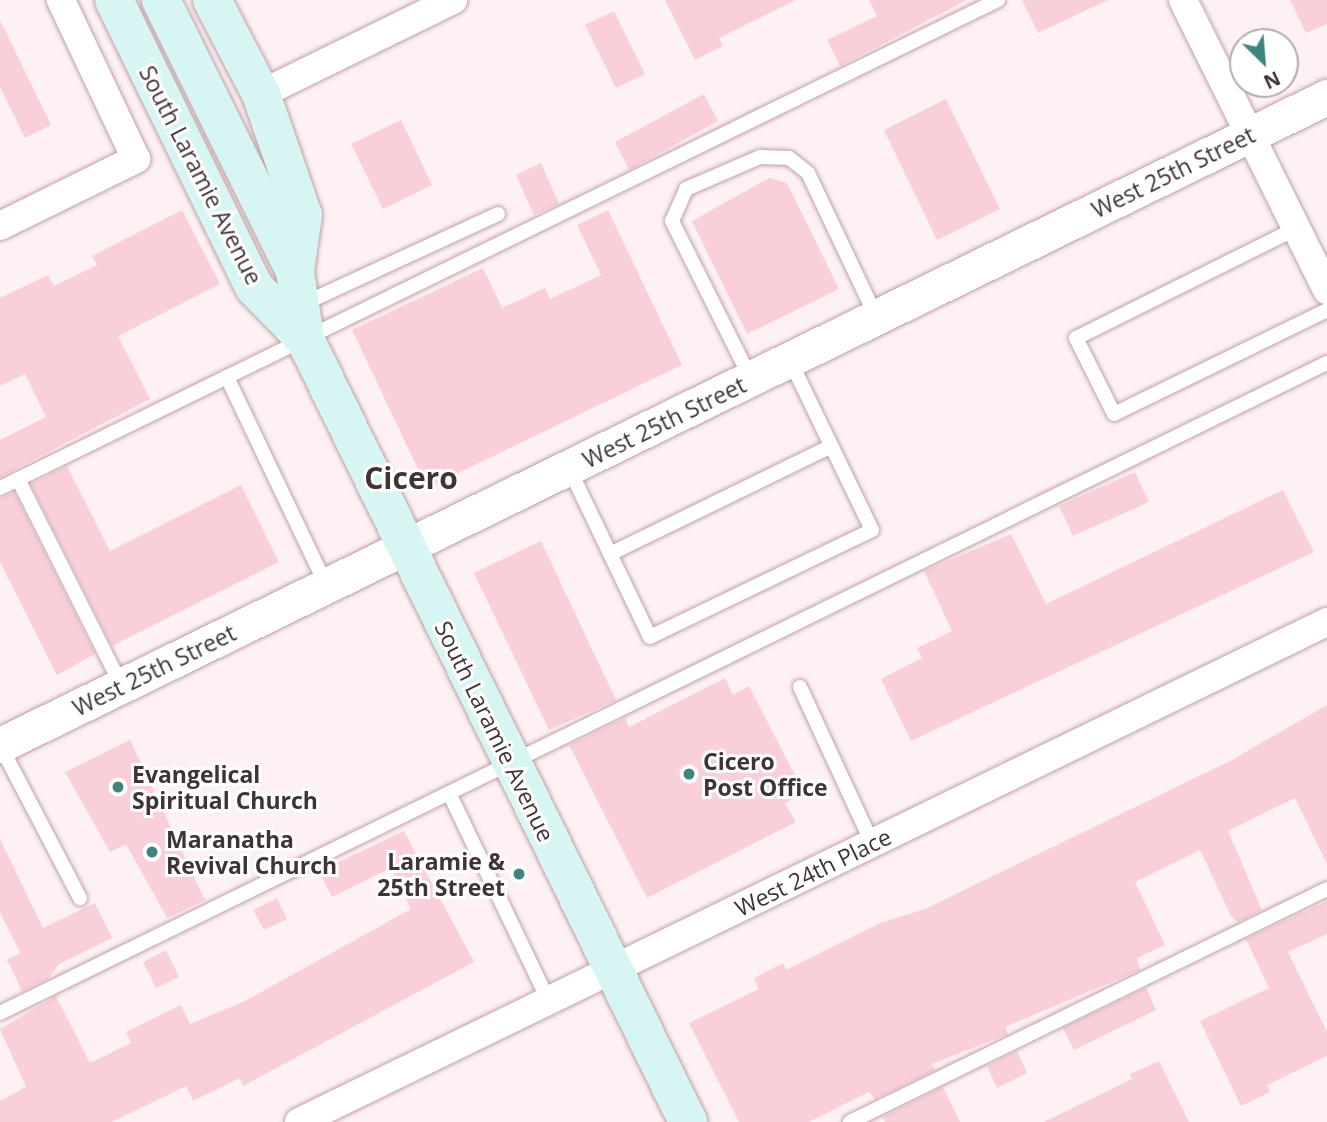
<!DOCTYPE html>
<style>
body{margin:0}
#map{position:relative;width:1327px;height:1122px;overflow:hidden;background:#fef1f4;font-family:"Open Sans",sans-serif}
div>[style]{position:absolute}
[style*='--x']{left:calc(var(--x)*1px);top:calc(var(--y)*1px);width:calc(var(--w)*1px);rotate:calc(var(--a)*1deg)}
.building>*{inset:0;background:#f9d0da}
.roads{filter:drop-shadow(0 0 2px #bfa1a8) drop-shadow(0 0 2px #bfa1a8)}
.service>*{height:14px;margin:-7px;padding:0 7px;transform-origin:7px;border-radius:7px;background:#fff}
.minor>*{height:28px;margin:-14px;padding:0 14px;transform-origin:14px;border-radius:14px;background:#fff}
.tertiary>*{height:35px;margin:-17.5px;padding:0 17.5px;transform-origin:17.5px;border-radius:17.5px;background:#fff}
.secondary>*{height:38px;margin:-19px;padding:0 19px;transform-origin:19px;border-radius:19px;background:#d7f5f2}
.dots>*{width:19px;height:19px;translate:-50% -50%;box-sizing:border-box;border:4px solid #fff;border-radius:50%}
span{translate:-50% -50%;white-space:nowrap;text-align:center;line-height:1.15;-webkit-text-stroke:6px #fff;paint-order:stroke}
.street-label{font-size:23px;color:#3f3336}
.poi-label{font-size:23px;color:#3f3336;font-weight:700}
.left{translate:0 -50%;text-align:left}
.right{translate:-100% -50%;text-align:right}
.district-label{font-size:30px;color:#3f3336;font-weight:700}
.north{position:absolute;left:1229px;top:28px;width:70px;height:70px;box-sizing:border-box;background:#fff;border:2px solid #b2adaf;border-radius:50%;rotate:155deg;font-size:19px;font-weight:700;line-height:28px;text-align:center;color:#3f3336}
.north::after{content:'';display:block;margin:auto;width:24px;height:32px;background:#3f857d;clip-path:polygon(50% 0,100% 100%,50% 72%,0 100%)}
</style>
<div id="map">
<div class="building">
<i style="clip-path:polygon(665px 0,796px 0,719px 38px,723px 46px,695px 60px)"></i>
<i style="clip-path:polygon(869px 0,967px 0,840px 66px,827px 40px,877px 16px)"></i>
<i style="clip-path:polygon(1022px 0,1108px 0,1038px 33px)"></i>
<i style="clip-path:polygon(1290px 0,1327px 0,1327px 24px,1306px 33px)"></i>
<i style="clip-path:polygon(614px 11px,645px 74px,616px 88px,585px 25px)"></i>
<i style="clip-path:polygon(0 20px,51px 125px,25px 138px,0 87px)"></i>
<i style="clip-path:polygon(704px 94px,718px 121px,629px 170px,615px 142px)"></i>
<i style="clip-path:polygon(946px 99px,1000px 209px,937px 240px,884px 130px)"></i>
<i style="clip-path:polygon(401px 120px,432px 185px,383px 209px,351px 144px)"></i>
<i style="clip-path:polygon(541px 163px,559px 204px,534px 215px,516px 175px)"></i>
<i style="clip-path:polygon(769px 178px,787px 183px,839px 289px,747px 334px,692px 221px)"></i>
<i style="clip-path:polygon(182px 210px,220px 284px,118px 336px,150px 399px,0 477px,0 440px,46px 417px,25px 374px,0 386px,0 298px,48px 275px,54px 286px,97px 265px,92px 256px)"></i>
<i style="clip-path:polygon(608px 210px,682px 365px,427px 488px,352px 330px,483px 268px,502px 308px,545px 288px,550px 299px,601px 275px,577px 225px)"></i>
<i style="clip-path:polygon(67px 466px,110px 551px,241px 485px,279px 562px,112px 646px,31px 484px)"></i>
<i style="clip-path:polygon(1135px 472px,1149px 502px,1073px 536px,1059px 506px)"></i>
<i style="clip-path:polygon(1283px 490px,1314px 552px,911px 741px,881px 679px,922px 658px,917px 648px,952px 631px,924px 571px,1011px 534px,1046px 604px)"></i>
<i style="clip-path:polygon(14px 492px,95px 654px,57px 675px,0 562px,0 498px)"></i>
<i style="clip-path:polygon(541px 541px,616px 700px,549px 730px,474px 573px)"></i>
<i style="clip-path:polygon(725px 678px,733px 695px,749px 686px,804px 793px,785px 803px,796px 822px,647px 898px,569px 745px,625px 718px,629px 727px)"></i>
<i style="clip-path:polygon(1327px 705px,1327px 864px,1295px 798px,1228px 831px,1262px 910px,1238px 922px,1231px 916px,1200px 850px,1135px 882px,1165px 945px,1137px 958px,1140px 970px,1005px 1027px,1008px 1034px,932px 1064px,935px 1070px,875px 1099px,869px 1092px,809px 1122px,739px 1122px,689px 1023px,759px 989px,754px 978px,783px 963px,786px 970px,880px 923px,925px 909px,1232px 760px)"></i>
<i style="clip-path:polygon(130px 740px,205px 900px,167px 918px,126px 844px,110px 852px,65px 772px)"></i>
<i style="clip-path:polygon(404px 831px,474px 962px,243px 1086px,240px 1078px,193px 1101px,186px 1086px,112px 1122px,0 1122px,0 1101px,26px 1087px,0 1029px,56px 996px,90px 1063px,131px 1043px,126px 1032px,181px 1005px,190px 1024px,245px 1001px,411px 909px,391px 868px,332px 897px,319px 871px)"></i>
<i style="clip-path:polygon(0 839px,43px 928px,95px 903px,112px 938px,59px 964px,48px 979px,22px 991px,7px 960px,20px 953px,0 912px)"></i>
<i style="clip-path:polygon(277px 898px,287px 919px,264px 930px,253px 910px)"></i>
<i style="clip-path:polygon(1327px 901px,1327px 934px,1288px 952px,1327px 1032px,1327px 1056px,1267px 1085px,1270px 1092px,1241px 1106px,1200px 1021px,1269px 988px,1246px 939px)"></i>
<i style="clip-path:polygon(166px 950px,179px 977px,156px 988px,143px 962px)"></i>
<i style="clip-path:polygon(1146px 988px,1156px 1010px,1074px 1050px,1063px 1028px)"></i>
<i style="clip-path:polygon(1017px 1051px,1027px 1073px,997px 1088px,987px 1066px)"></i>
<i style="clip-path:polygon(1159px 1061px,1189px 1122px,1044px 1122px,1132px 1079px,1130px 1074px)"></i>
<i style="clip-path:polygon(943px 1087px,960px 1122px,885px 1122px,883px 1117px)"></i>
</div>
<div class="roads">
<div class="service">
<i style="--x:1297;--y:228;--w:247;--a:153.5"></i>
<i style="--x:1076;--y:338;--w:85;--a:63.4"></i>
<i style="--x:1114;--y:414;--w:237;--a:-26"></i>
<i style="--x:301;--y:305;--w:217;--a:-24.8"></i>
<i style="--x:227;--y:377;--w:230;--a:64.5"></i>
<i style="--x:751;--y:379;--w:177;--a:-116.6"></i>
<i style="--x:672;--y:221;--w:35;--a:-66"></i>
<i style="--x:686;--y:189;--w:81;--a:-23.4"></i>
<i style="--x:760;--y:157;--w:29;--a:2"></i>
<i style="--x:789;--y:158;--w:24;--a:38"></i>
<i style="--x:808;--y:173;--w:158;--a:64.6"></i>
<i style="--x:569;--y:468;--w:187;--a:64.4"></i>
<i style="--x:650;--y:637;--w:246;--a:-25.7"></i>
<i style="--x:872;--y:530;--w:189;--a:-115.8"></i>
<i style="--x:18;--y:479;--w:230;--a:63.4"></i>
<i style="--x:0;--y:488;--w:1111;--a:-26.06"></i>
<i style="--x:610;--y:554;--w:246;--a:-26"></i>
<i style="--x:800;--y:687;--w:172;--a:65.2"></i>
<i style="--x:0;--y:745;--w:173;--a:62.4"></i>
<i style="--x:449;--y:793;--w:229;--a:64.4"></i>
<i style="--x:0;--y:1013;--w:1478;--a:-26.1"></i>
<i style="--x:850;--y:1122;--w:531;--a:-26.03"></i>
</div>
<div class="minor">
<i style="--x:1183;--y:0;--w:324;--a:63.6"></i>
<i style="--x:261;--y:94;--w:214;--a:-26.1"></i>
<i style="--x:0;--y:226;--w:152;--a:-26.2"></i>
<i style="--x:136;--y:159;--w:176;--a:-115.3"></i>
<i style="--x:299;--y:1122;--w:1143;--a:-25.94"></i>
</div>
<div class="tertiary">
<i style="--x:0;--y:745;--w:1477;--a:-26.03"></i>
</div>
<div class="secondary">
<i style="--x:114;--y:0;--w:319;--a:64"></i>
<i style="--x:254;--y:287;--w:73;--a:45.6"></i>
<i style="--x:161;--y:0;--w:302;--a:63.7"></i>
<i style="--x:295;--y:271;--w:69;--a:81.6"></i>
<i style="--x:305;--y:339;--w:872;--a:63.93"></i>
<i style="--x:212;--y:0;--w:106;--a:62.5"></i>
<i style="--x:261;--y:94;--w:128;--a:70.9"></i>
<i style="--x:303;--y:215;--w:57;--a:98.1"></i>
</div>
</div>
<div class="dots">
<i style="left:689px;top:774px;background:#3f857d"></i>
<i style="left:118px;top:787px;background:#3f857d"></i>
<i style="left:152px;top:852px;background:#3f857d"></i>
<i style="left:519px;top:874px;background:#3f857d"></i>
</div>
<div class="street-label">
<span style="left:1173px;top:172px;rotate:-26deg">West 25th Street</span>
<span style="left:201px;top:175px;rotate:63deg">South Laramie Avenue</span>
<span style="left:664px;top:422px;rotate:-26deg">West 25th Street</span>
<span style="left:154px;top:670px;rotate:-26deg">West 25th Street</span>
<span style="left:495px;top:731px;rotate:64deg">South Laramie Avenue</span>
<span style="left:813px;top:872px;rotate:-26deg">West 24th Place</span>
</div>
<div class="poi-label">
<span class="left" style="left:703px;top:774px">Cicero<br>Post Office</span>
<span class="left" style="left:132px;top:787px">Evangelical<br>Spiritual Church</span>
<span class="left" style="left:166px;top:852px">Maranatha<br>Revival Church</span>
<span class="right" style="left:505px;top:874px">Laramie &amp;<br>25th Street</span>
</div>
<div class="district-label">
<span style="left:411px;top:478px">Cicero</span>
</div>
<div class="north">N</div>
</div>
